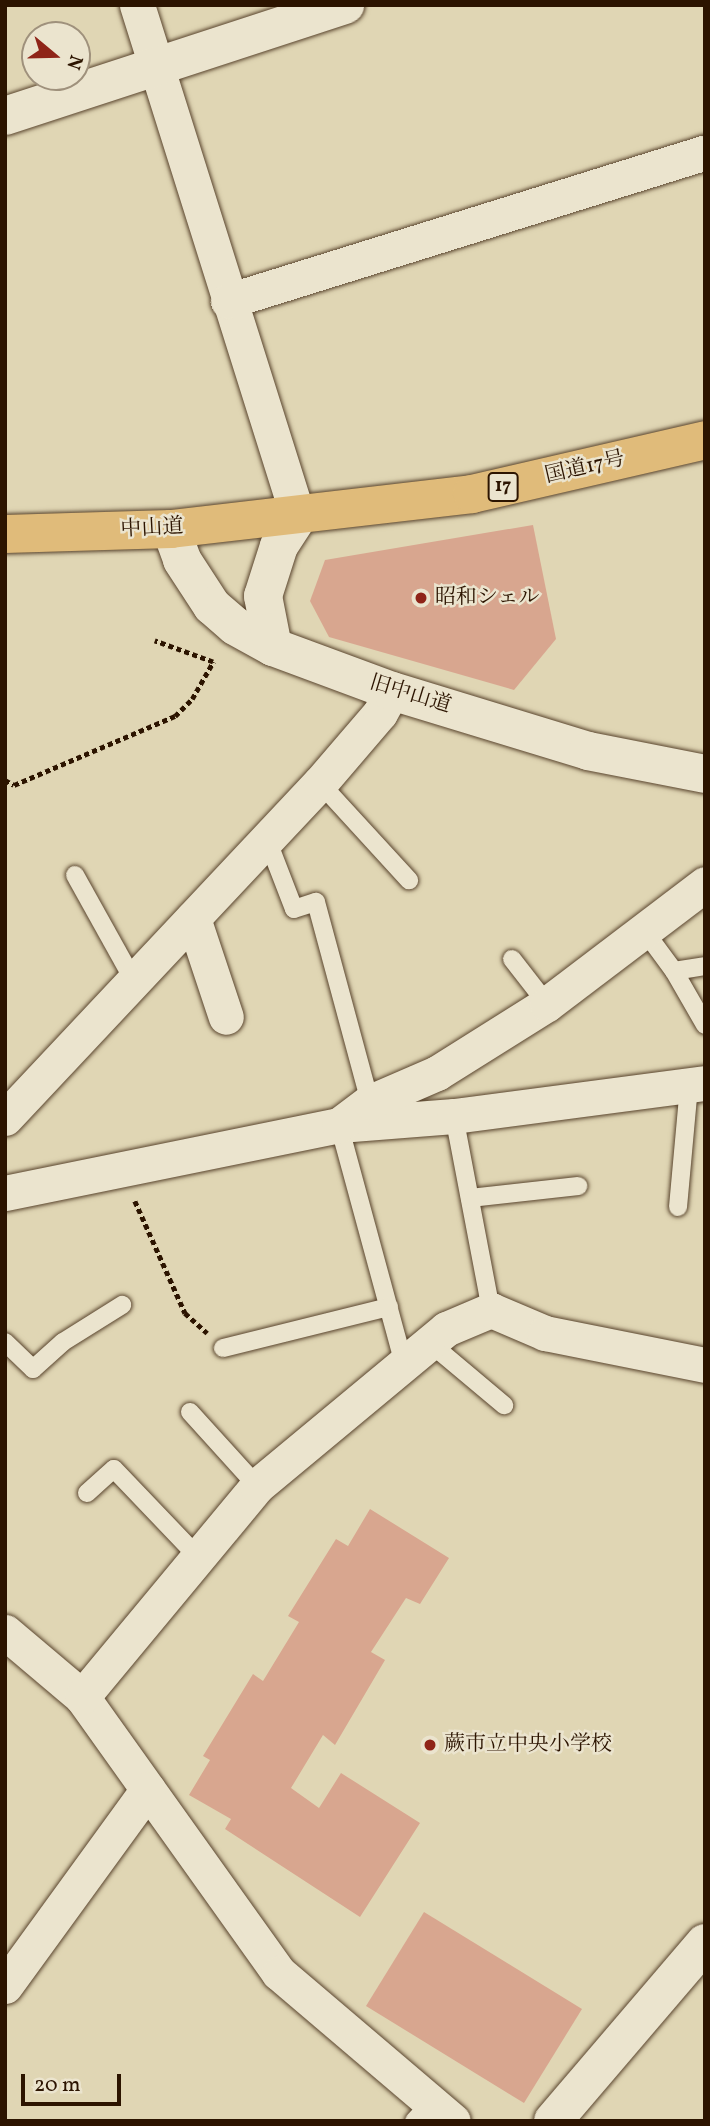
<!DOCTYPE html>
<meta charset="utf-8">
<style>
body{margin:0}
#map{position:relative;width:710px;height:2126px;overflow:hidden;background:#e0d6b4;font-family:Vollkorn,"Noto Serif JP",serif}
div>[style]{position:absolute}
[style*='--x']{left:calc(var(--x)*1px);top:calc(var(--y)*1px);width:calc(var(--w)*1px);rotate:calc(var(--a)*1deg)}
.building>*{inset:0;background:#d8a68f}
.path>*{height:4.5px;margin-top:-2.25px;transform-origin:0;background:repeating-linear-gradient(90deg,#2c1400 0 5px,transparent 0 8.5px)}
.roads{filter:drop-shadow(0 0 2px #59442d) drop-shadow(0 0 2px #59442d)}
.lane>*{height:18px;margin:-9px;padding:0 9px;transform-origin:9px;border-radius:9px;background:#ebe4ce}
.street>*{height:35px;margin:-17.5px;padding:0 17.5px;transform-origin:17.5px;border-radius:17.5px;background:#ebe4ce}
.secondary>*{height:38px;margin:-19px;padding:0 19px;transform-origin:19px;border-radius:19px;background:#ebe4ce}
.highway>*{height:38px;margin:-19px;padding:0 19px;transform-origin:19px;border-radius:19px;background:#e0bb7a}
.dots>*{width:19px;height:19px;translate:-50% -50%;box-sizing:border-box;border:4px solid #ebe4ce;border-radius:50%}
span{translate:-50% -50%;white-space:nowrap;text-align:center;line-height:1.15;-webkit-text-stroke:5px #ebe4ce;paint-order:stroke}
.shield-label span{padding:2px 5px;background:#ebe4ce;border:2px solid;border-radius:5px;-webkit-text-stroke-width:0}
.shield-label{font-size:19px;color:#2c1400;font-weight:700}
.street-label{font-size:21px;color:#2c1400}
.poi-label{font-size:21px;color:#2c1400}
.left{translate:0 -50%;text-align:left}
.frame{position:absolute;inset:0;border:7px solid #2c1400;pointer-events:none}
.north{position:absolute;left:21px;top:21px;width:70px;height:70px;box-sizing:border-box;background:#ebe4ce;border:2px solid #9f917c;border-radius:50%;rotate:109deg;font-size:19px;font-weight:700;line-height:28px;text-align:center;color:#2c1400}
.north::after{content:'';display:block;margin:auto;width:24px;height:32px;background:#8f2418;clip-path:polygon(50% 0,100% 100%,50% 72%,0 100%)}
.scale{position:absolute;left:21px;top:2074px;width:100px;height:32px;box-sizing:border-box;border:4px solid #2c1400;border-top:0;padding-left:9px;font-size:21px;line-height:24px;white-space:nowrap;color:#2c1400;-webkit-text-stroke:5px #ebe4ce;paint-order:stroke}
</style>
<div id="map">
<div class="building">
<i style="clip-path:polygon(533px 525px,556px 639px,514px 690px,329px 637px,310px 601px,325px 560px)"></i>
<i style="clip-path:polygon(370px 1509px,449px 1558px,420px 1604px,406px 1598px,371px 1652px,385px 1660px,335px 1745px,323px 1735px,291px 1788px,319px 1808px,341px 1773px,420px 1823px,360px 1917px,225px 1829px,231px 1819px,189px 1795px,210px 1760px,203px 1756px,253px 1674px,263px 1681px,299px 1622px,288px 1616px,336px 1539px,348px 1546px)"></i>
<i style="clip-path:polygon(424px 1912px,582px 2009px,524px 2103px,366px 2006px)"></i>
</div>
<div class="path">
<i style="--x:5;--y:780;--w:10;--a:29"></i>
<i style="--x:14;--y:785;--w:175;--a:-23.2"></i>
<i style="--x:175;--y:716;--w:24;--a:-45"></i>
<i style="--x:192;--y:699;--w:43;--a:-60.4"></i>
<i style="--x:213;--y:662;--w:62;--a:-160.1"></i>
<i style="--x:135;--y:1201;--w:123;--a:65.9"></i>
<i style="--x:185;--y:1313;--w:30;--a:42"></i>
</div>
<div class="roads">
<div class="lane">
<i style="--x:320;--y:783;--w:132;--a:47.5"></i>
<i style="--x:267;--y:839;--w:75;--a:68.9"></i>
<i style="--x:294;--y:909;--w:23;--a:-18"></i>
<i style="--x:316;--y:902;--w:207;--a:74.9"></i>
<i style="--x:75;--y:875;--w:121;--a:60.9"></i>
<i style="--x:643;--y:929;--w:52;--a:53.6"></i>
<i style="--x:674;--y:971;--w:31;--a:-9"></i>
<i style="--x:512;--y:959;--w:57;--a:52.1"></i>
<i style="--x:674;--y:971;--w:62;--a:60.1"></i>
<i style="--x:454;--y:1116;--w:197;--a:79.2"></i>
<i style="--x:339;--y:1125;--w:248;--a:74.8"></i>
<i style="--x:470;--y:1198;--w:109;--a:-6.3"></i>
<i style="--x:678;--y:1207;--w:122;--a:-84.8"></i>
<i style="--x:5;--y:1342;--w:39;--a:44"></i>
<i style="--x:33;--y:1369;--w:40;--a:-42"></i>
<i style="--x:63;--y:1342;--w:70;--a:-32.1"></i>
<i style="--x:430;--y:1343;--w:97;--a:40"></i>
<i style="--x:223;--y:1348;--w:171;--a:-13.9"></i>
<i style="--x:190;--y:1412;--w:100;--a:47.8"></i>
<i style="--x:87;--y:1493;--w:36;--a:-42"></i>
<i style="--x:114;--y:1469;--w:122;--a:46.3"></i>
<i style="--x:414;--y:2121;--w:26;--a:-47"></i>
</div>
<div class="street">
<i style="--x:137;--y:5;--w:537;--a:72.54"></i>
<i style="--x:228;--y:301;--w:500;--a:-17.3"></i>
<i style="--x:193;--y:918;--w:104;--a:71.6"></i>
<i style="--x:5;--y:1118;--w:460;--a:-46.8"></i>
<i style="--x:320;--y:783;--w:92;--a:-49.4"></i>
<i style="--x:380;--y:713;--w:25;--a:-61"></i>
<i style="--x:339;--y:1125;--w:115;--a:-4.5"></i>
<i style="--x:454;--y:1116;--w:253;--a:-7.5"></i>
<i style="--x:5;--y:1193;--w:341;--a:-11.5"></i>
<i style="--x:339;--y:1125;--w:39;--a:-37"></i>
<i style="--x:370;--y:1102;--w:73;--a:-23.4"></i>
<i style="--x:437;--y:1073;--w:130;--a:-32.1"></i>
<i style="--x:547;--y:1004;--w:198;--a:-37.2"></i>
<i style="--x:5;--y:1632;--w:101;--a:40.2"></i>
<i style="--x:82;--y:1697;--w:339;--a:54.5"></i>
<i style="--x:279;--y:1973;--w:228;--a:40.4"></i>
<i style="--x:82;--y:1697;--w:274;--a:-50.3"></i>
<i style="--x:257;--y:1486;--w:246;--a:-39.7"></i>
<i style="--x:446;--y:1329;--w:49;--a:-22.9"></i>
<i style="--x:491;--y:1310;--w:59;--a:23.1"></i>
<i style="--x:545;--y:1333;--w:163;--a:11.3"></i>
<i style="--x:5;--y:1986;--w:243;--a:-54"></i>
</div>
<div class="secondary">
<i style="--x:5;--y:116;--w:358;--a:-18.1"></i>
<i style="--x:171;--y:529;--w:33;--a:70"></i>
<i style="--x:182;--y:560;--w:55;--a:56.9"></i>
<i style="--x:212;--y:606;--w:30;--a:41"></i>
<i style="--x:235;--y:626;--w:43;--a:28.9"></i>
<i style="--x:273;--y:647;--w:127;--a:20.3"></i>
<i style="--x:392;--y:691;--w:205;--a:17"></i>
<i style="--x:588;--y:751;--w:119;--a:11.1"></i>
<i style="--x:273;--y:647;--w:52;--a:-101.1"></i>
<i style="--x:263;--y:596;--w:52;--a:-72.3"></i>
<i style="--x:279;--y:546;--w:35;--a:-57"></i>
<i style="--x:553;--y:2121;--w:234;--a:-49.5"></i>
</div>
<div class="highway">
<i style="--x:5;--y:534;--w:166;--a:-1.7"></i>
<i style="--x:171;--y:529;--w:303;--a:-6.6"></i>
<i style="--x:472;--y:494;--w:239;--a:-13"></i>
</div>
</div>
<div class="dots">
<i style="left:421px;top:598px;background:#8f2418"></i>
<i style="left:430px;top:1745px;background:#8f2418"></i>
</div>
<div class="shield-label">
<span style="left:503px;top:487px">17</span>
</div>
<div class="street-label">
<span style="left:585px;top:468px;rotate:-13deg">国道17号</span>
<span style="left:152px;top:529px;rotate:-3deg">中山道</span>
<span style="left:410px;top:695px;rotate:17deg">旧中山道</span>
</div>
<div class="poi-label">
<span class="left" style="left:435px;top:598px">昭和シェル</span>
<span class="left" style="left:444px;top:1745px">蕨市立中央小学校</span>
</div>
<div class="frame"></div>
<div class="north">N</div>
<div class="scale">20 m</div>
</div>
